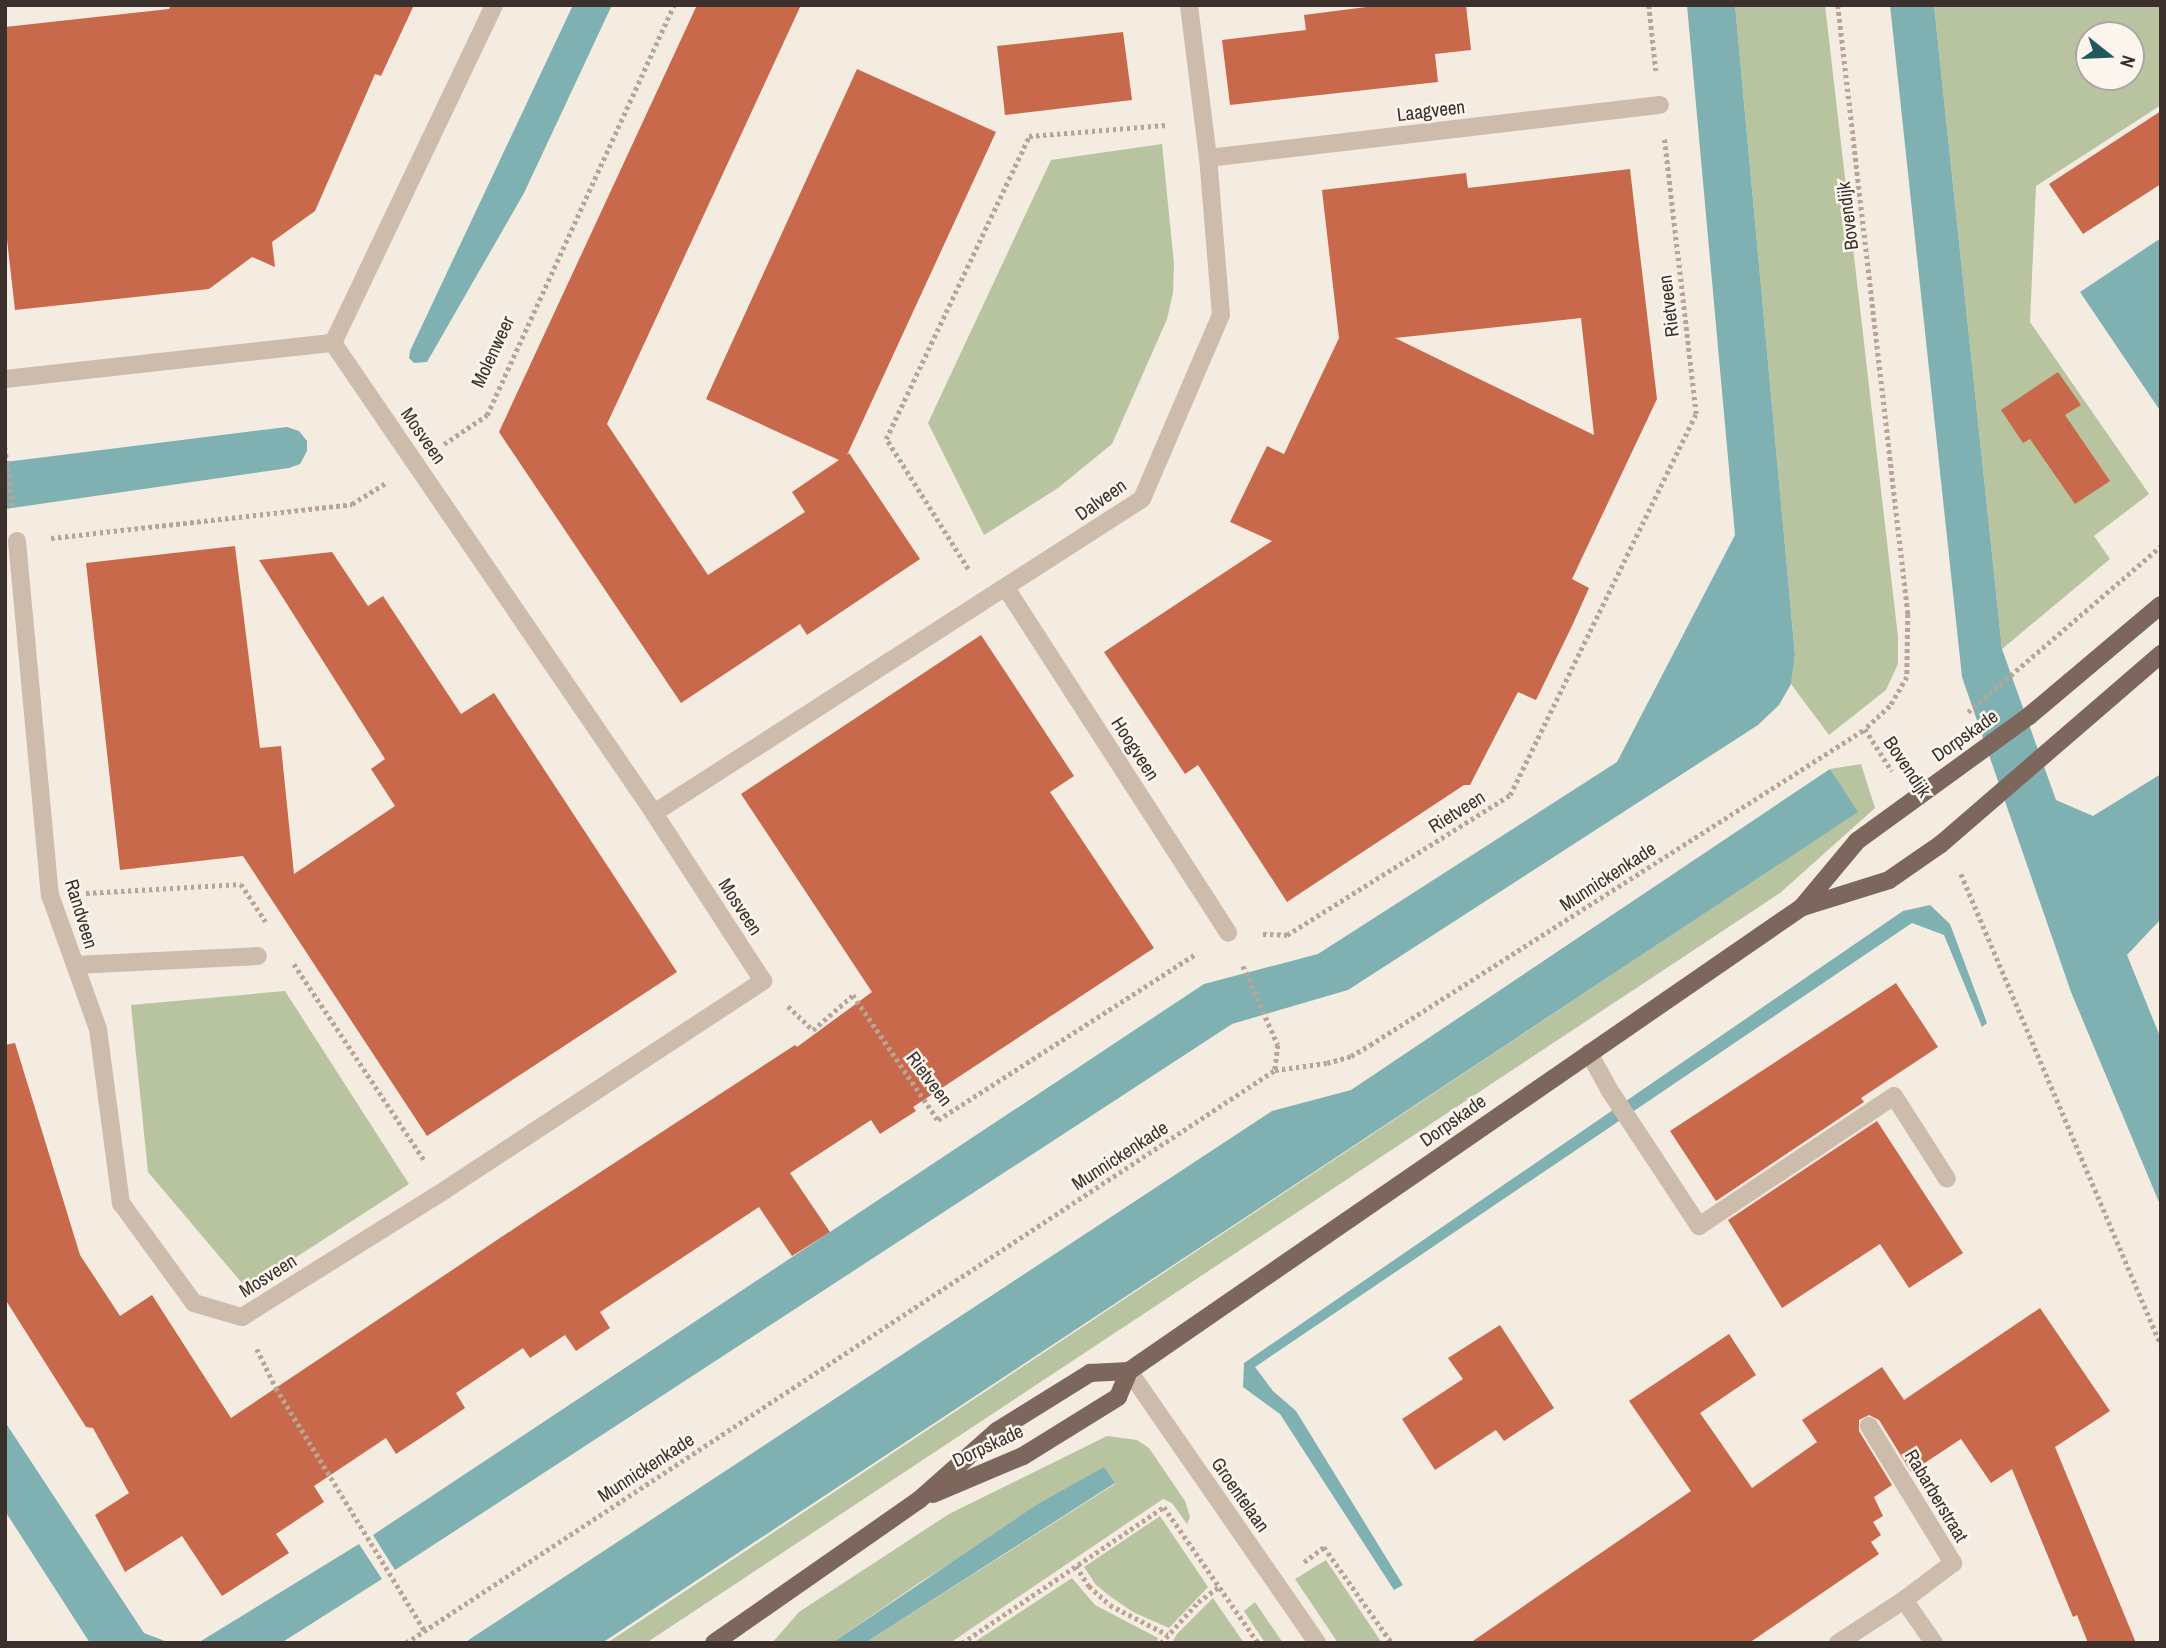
<!DOCTYPE html>
<style>
body{margin:0}
#map{position:relative;width:2166px;height:1648px;overflow:hidden;background:#f4ebe1;font-family:"Archivo Narrow",sans-serif}
div>[style]{position:absolute}
[style*='--x']{left:calc(var(--x)*1px);top:calc(var(--y)*1px);width:calc(var(--w)*1px);rotate:calc(var(--a)*1deg)}
.green>*{inset:0;background:#b8c4a0}
.water>*{inset:0;background:#7fb0b2}
.building>*{inset:0;background:#c8694b}
.path>*{height:4.5px;margin-top:-2.25px;transform-origin:0;background:repeating-linear-gradient(90deg,#b9a596 0 3.5px,transparent 0 7px)}
.minor>*{height:18px;margin:-9px;padding:0 9px;transform-origin:9px;border-radius:9px;background:#cdbbac}
.major>*{height:18px;margin:-9px;padding:0 9px;transform-origin:9px;border-radius:9px;background:#7d675c}
span{translate:-50% -50%;white-space:nowrap;text-align:center;line-height:1.15;-webkit-text-stroke:5px #fbf5ee;paint-order:stroke}
.street-label{font-size:19px;color:#3b302b}
.frame{position:absolute;inset:0;border:7px solid #3b302b;pointer-events:none}
.north{position:absolute;left:2075px;top:21px;width:70px;height:70px;box-sizing:border-box;background:#fbf5ee;border:2px solid #aea6a0;border-radius:50%;rotate:108deg;font-size:19px;font-weight:700;line-height:28px;text-align:center;color:#3b302b}
.north::after{content:'';display:block;margin:auto;width:24px;height:32px;background:#1f5a5e;clip-path:polygon(50% 0,100% 100%,50% 72%,0 100%)}
</style>
<div id="map">
<div class="green">
<i style="clip-path:polygon(1735px 5px,1825px 5px,1898px 637px,1898px 664px,1886px 690px,1829px 735px,1791px 684px,1795px 655px)"></i>
<i style="clip-path:polygon(evenodd,1934px 5px,2161px 5px,2161px 105px,2036px 186px,2030px 322px,2149px 494px,2094px 536px,2110px 559px,2002px 649px,1934px 5px,2089px 35px,2131px 35px,2131px 77px,2089px 77px,2089px 35px)"></i>
<i style="clip-path:polygon(1162px 144px,1174px 264px,1173px 293px,1167px 319px,1112px 444px,1058px 488px,984px 535px,928px 423px,1051px 160px)"></i>
<i style="clip-path:polygon(1861px 764px,1875px 808px,1780px 893px,646px 1643px,607px 1643px,1857px 812px,1830px 769px)"></i>
<i style="clip-path:polygon(285px 991px,409px 1184px,247px 1289px,148px 1172px,131px 1005px)"></i>
<i style="clip-path:polygon(1107px 1436px,1137px 1440px,1149px 1448px,1185px 1501px,1190px 1517px,1187px 1524px,1172px 1503px,1163px 1499px,950px 1643px,865px 1643px,1115px 1484px,1104px 1467px,919px 1583px,832px 1643px,772px 1643px,799px 1612px,949px 1514px)"></i>
<i style="clip-path:polygon(1160px 1516px,1208px 1587px,1169px 1628px,1133px 1612px,1111px 1597px,1096px 1585px,1084px 1567px)"></i>
<i style="clip-path:polygon(1326px 1560px,1382px 1643px,1338px 1643px,1295px 1579px)"></i>
<i style="clip-path:polygon(1072px 1578px,1095px 1605px,1158px 1638px,1156px 1643px,973px 1643px)"></i>
<i style="clip-path:polygon(1213px 1598px,1244px 1643px,1172px 1643px,1177px 1634px)"></i>
<i style="clip-path:polygon(1255px 1602px,1283px 1643px,1265px 1643px,1244px 1611px)"></i>
</div>
<div class="water">
<i style="clip-path:polygon(573px 5px,612px 5px,524px 193px,427px 362px,414px 363px,409px 358px,410px 351px)"></i>
<i style="clip-path:polygon(1687px 5px,1735px 5px,1795px 655px,1791px 684px,1779px 705px,1758px 725px,1348px 990px,1232px 1024px,395px 1570px,373px 1535px,1204px 984px,1318px 954px,1617px 762px,1735px 535px)"></i>
<i style="clip-path:polygon(1890px 5px,1934px 5px,2002px 649px,2056px 800px,2093px 816px,2161px 774px,2161px 919px,2127px 955px,2161px 1039px,2161px 1207px,2071px 992px,1962px 677px)"></i>
<i style="clip-path:polygon(2161px 238px,2161px 412px,2080px 292px)"></i>
<i style="clip-path:polygon(287px 427px,299px 431px,307px 441px,307px 451px,300px 464px,289px 468px,5px 509px,5px 462px)"></i>
<i style="clip-path:polygon(1830px 769px,1858px 812px,602px 1643px,464px 1643px,1272px 1111px,1351px 1090px)"></i>
<i style="clip-path:polygon(1930px 905px,1950px 924px,1987px 1023px,1982px 1027px,1944px 935px,1912px 923px,1255px 1367px,1273px 1391px,1296px 1411px,1403px 1585px,1394px 1590px,1280px 1414px,1243px 1387px,1244px 1363px,1903px 911px)"></i>
<i style="clip-path:polygon(5px 1422px,144px 1633px,170px 1643px,90px 1643px,5px 1511px)"></i>
<i style="clip-path:polygon(1104px 1467px,1115px 1483px,865px 1643px,832px 1643px,1038px 1504px)"></i>
<i style="clip-path:polygon(359px 1544px,382px 1579px,281px 1643px,191px 1643px,201px 1641px)"></i>
</div>
<div class="building">
<i style="clip-path:polygon(171px 5px,414px 5px,381px 76px,375px 74px,315px 211px,272px 242px,275px 267px,252px 257px,209px 289px,15px 310px,5px 222px,5px 27px,169px 9px)"></i>
<i style="clip-path:polygon(697px 5px,801px 5px,607px 424px,708px 575px,805px 512px,792px 492px,839px 460px,706px 399px,857px 69px,996px 132px,847px 455px,849px 453px,920px 559px,807px 635px,800px 624px,681px 703px,499px 432px)"></i>
<i style="clip-path:polygon(1382px 5px,1466px 5px,1471px 50px,1435px 54px,1438px 82px,1230px 105px,1222px 40px,1306px 30px,1304px 15px)"></i>
<i style="clip-path:polygon(1123px 32px,1132px 100px,1005px 115px,997px 46px)"></i>
<i style="clip-path:polygon(2161px 111px,2161px 184px,2083px 234px,2049px 184px)"></i>
<i style="clip-path:polygon(evenodd,1630px 169px,1657px 399px,1572px 579px,1589px 588px,1572px 626px,1536px 700px,1518px 692px,1470px 785px,1464px 785px,1287px 902px,1198px 765px,1185px 774px,1104px 652px,1272px 541px,1230px 522px,1267px 446px,1284px 454px,1339px 338px,1322px 190px,1466px 173px,1468px 188px,1630px 169px,1581px 318px,1594px 435px,1395px 338px,1581px 318px)"></i>
<i style="clip-path:polygon(2058px 372px,2081px 405px,2065px 415px,2110px 481px,2075px 504px,2030px 439px,2023px 443px,2001px 410px)"></i>
<i style="clip-path:polygon(235px 546px,260px 748px,281px 746px,294px 874px,395px 806px,371px 769px,385px 759px,259px 560px,332px 552px,368px 606px,383px 596px,461px 714px,494px 693px,677px 972px,427px 1136px,243px 856px,120px 870px,86px 563px)"></i>
<i style="clip-path:polygon(981px 635px,1074px 776px,1050px 792px,1154px 948px,913px 1107px,916px 1111px,880px 1134px,871px 1120px,790px 1173px,830px 1232px,792px 1256px,759px 1207px,600px 1312px,610px 1328px,576px 1351px,565px 1335px,530px 1358px,523px 1348px,456px 1393px,465px 1408px,431px 1431px,396px 1454px,386px 1438px,314px 1486px,324px 1502px,276px 1534px,289px 1553px,222px 1596px,182px 1536px,125px 1572px,95px 1515px,129px 1493px,93px 1428px,86px 1427px,5px 1299px,5px 1045px,15px 1043px,80px 1255px,120px 1316px,152px 1295px,231px 1418px,524px 1222px,795px 1045px,797px 1047px,872px 992px,741px 794px)"></i>
<i style="clip-path:polygon(1896px 983px,1938px 1047px,1861px 1098px,1864px 1102px,1716px 1201px,1670px 1131px)"></i>
<i style="clip-path:polygon(1877px 1121px,1963px 1253px,1909px 1288px,1880px 1244px,1782px 1308px,1728px 1220px)"></i>
<i style="clip-path:polygon(2040px 1308px,2110px 1411px,2055px 1447px,2136px 1643px,2088px 1643px,2077px 1615px,2073px 1617px,2012px 1469px,1991px 1483px,1961px 1439px,1911px 1472px,1879px 1420px,1869px 1415px,1859px 1420px,1859px 1431px,1892px 1485px,1874px 1497px,1883px 1516px,1873px 1522px,1881px 1535px,1871px 1542px,1879px 1554px,1749px 1643px,1470px 1643px,1691px 1491px,1629px 1401px,1729px 1334px,1756px 1375px,1700px 1413px,1752px 1488px,1817px 1442px,1802px 1420px,1882px 1367px,1904px 1400px)"></i>
<i style="clip-path:polygon(1500px 1325px,1554px 1408px,1504px 1441px,1496px 1430px,1435px 1470px,1402px 1419px,1463px 1379px,1448px 1358px)"></i>
</div>
<div class="path">
<i style="--x:1649;--y:5;--w:66;--a:83.9"></i>
<i style="--x:1838;--y:5;--w:613;--a:83.44"></i>
<i style="--x:1908;--y:614;--w:63;--a:90.9"></i>
<i style="--x:1907;--y:677;--w:34;--a:120"></i>
<i style="--x:1890;--y:706;--w:34;--a:137"></i>
<i style="--x:1865;--y:729;--w:50;--a:57.3"></i>
<i style="--x:444;--y:444;--w:52;--a:-34"></i>
<i style="--x:487;--y:415;--w:451;--a:-65.5"></i>
<i style="--x:5;--y:447;--w:62;--a:82.5"></i>
<i style="--x:51;--y:538;--w:303;--a:-6.4"></i>
<i style="--x:352;--y:504;--w:39;--a:-32"></i>
<i style="--x:968;--y:569;--w:154;--a:-122.2"></i>
<i style="--x:886;--y:439;--w:335;--a:-64.7"></i>
<i style="--x:1029;--y:136;--w:138;--a:-4.6"></i>
<i style="--x:1968;--y:712;--w:255;--a:-40.7"></i>
<i style="--x:1961;--y:874;--w:512;--a:66.99"></i>
<i style="--x:86;--y:893;--w:155;--a:-3.3"></i>
<i style="--x:241;--y:884;--w:45;--a:56.7"></i>
<i style="--x:1263;--y:934;--w:24;--a:2"></i>
<i style="--x:1287;--y:935;--w:263;--a:-32.1"></i>
<i style="--x:1510;--y:795;--w:424;--a:-64"></i>
<i style="--x:1696;--y:414;--w:278;--a:-96.6"></i>
<i style="--x:294;--y:964;--w:237;--a:56.4"></i>
<i style="--x:1243;--y:966;--w:86;--a:66.1"></i>
<i style="--x:1278;--y:1045;--w:25;--a:97"></i>
<i style="--x:788;--y:1006;--w:35;--a:44"></i>
<i style="--x:813;--y:1030;--w:53;--a:-41.2"></i>
<i style="--x:853;--y:995;--w:151;--a:55.8"></i>
<i style="--x:938;--y:1120;--w:308;--a:-32.8"></i>
<i style="--x:257;--y:1349;--w:43;--a:64"></i>
<i style="--x:276;--y:1388;--w:285;--a:58.5"></i>
<i style="--x:1304;--y:1562;--w:25;--a:-37"></i>
<i style="--x:1324;--y:1547;--w:118;--a:54.7"></i>
<i style="--x:1076;--y:1566;--w:24;--a:57"></i>
<i style="--x:1089;--y:1586;--w:28;--a:42"></i>
<i style="--x:1110;--y:1605;--w:65;--a:27.3"></i>
<i style="--x:406;--y:1643;--w:1041;--a:-33.4"></i>
<i style="--x:1275;--y:1070;--w:52;--a:-7.7"></i>
<i style="--x:1327;--y:1063;--w:25;--a:-16"></i>
<i style="--x:1351;--y:1056;--w:22;--a:-30"></i>
<i style="--x:1370;--y:1045;--w:587;--a:-32.55"></i>
<i style="--x:962;--y:1643;--w:244;--a:-34"></i>
<i style="--x:1164;--y:1507;--w:165;--a:55.3"></i>
<i style="--x:1161;--y:1643;--w:55;--a:-47.9"></i>
<i style="--x:1198;--y:1602;--w:26;--a:-36"></i>
</div>
<div class="minor">
<i style="--x:1208;--y:158;--w:455;--a:-6.7"></i>
<i style="--x:5;--y:379;--w:330;--a:-6.3"></i>
<i style="--x:333;--y:343;--w:374;--a:-64.5"></i>
<i style="--x:17;--y:541;--w:356;--a:84.7"></i>
<i style="--x:50;--y:895;--w:142;--a:70.3"></i>
<i style="--x:98;--y:1029;--w:176;--a:82.5"></i>
<i style="--x:121;--y:1203;--w:124;--a:53.9"></i>
<i style="--x:194;--y:1303;--w:50;--a:16.3"></i>
<i style="--x:242;--y:1317;--w:239;--a:-32"></i>
<i style="--x:445;--y:1190;--w:381;--a:-33.3"></i>
<i style="--x:763;--y:981;--w:200;--a:-123"></i>
<i style="--x:654;--y:813;--w:569;--a:-124.33"></i>
<i style="--x:1006;--y:588;--w:410;--a:57.2"></i>
<i style="--x:654;--y:813;--w:580;--a:-32.76"></i>
<i style="--x:1142;--y:499;--w:200;--a:-66.8"></i>
<i style="--x:1221;--y:315;--w:158;--a:-94.7"></i>
<i style="--x:1208;--y:158;--w:154;--a:-97.1"></i>
<i style="--x:75;--y:965;--w:183;--a:-2.8"></i>
<i style="--x:1589;--y:1053;--w:43;--a:61.1"></i>
<i style="--x:1610;--y:1091;--w:162;--a:56.6"></i>
<i style="--x:1699;--y:1226;--w:234;--a:-33.7"></i>
<i style="--x:1894;--y:1096;--w:98;--a:57.4"></i>
<i style="--x:1129;--y:1371;--w:331;--a:55.3"></i>
<i style="--x:1869;--y:1426;--w:161;--a:58.5"></i>
<i style="--x:1953;--y:1563;--w:61;--a:142.9"></i>
<i style="--x:1904;--y:1600;--w:52;--a:55.1"></i>
<i style="--x:1838;--y:1643;--w:79;--a:-33.1"></i>
</div>
<div class="major">
<i style="--x:1803;--y:907;--w:90;--a:-17.4"></i>
<i style="--x:1889;--y:880;--w:63;--a:-34.7"></i>
<i style="--x:1941;--y:844;--w:291;--a:-40.8"></i>
<i style="--x:933;--y:1494;--w:98;--a:-22.9"></i>
<i style="--x:1023;--y:1456;--w:112;--a:-31.8"></i>
<i style="--x:1118;--y:1397;--w:28;--a:-67"></i>
<i style="--x:714;--y:1643;--w:250;--a:-34.9"></i>
<i style="--x:919;--y:1500;--w:104;--a:-41.5"></i>
<i style="--x:997;--y:1431;--w:110;--a:-31.9"></i>
<i style="--x:1090;--y:1373;--w:39;--a:-3"></i>
<i style="--x:1129;--y:1371;--w:817;--a:-34.58"></i>
<i style="--x:1802;--y:907;--w:86;--a:-50.2"></i>
<i style="--x:1857;--y:841;--w:213;--a:-36"></i>
<i style="--x:2029;--y:716;--w:172;--a:-40.1"></i>
</div>
<div class="street-label">
<span style="left:1431px;top:111px;rotate:-7deg">Laagveen</span>
<span style="left:1848px;top:216px;rotate:-97deg">Bovendijk</span>
<span style="left:1669px;top:306px;rotate:-97deg">Rietveen</span>
<span style="left:493px;top:352px;rotate:-65deg">Molenweer</span>
<span style="left:423px;top:436px;rotate:55deg">Mosveen</span>
<span style="left:1101px;top:500px;rotate:-35deg">Dalveen</span>
<span style="left:1965px;top:736px;rotate:-35deg">Dorpskade</span>
<span style="left:1135px;top:749px;rotate:57deg">Hoogveen</span>
<span style="left:1907px;top:767px;rotate:56deg">Bovendijk</span>
<span style="left:1457px;top:812px;rotate:-32deg">Rietveen</span>
<span style="left:1608px;top:877px;rotate:-33deg">Munnickenkade</span>
<span style="left:740px;top:907px;rotate:57deg">Mosveen</span>
<span style="left:81px;top:914px;rotate:73deg">Randveen</span>
<span style="left:929px;top:1079px;rotate:53deg">Rietveen</span>
<span style="left:1453px;top:1121px;rotate:-35deg">Dorpskade</span>
<span style="left:1120px;top:1156px;rotate:-33deg">Munnickenkade</span>
<span style="left:268px;top:1276px;rotate:-32deg">Mosveen</span>
<span style="left:988px;top:1446px;rotate:-25deg">Dorpskade</span>
<span style="left:646px;top:1468px;rotate:-33deg">Munnickenkade</span>
<span style="left:1240px;top:1495px;rotate:55deg">Groentelaan</span>
<span style="left:1936px;top:1496px;rotate:59deg">Rabarberstraat</span>
</div>
<div class="frame"></div>
<div class="north">N</div>
</div>
